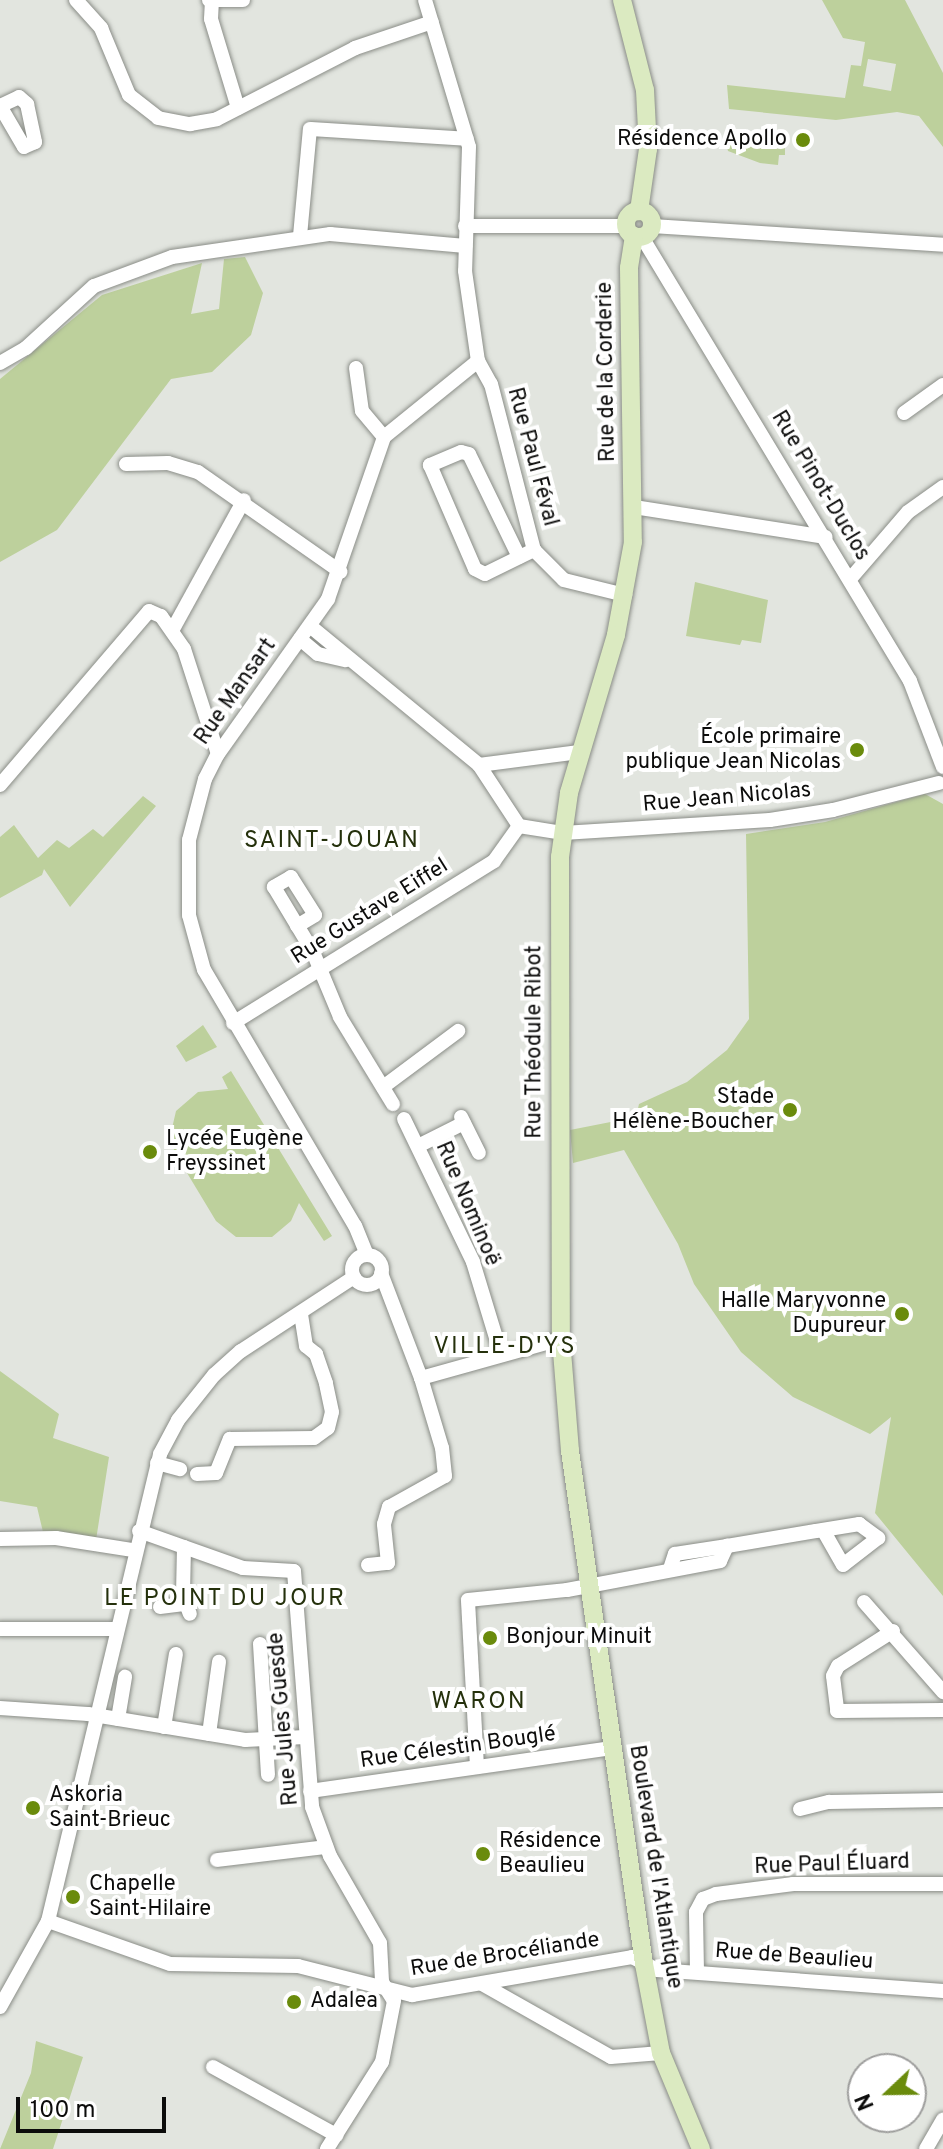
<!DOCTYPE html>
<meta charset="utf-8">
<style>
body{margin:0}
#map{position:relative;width:943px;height:2149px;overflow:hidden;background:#e2e5df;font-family:Overpass,sans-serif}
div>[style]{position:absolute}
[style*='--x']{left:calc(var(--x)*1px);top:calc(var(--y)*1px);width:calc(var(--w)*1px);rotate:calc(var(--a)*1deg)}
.green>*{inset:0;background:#bdd09c}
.roads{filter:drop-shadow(0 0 2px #8a8d87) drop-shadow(0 0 2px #8a8d87)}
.minor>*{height:14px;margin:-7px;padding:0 7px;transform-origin:7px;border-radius:7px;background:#fff}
.minor>.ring{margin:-7px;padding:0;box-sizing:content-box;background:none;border:14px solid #fff;border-radius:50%}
.major>*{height:18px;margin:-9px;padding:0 9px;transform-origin:9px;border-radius:9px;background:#dbeac1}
.major>.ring{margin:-9px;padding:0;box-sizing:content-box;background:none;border:18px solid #dbeac1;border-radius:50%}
.dots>*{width:22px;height:22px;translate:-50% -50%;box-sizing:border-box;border:4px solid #fff;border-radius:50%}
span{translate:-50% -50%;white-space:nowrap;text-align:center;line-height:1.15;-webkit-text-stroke:8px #fff;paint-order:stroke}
.poi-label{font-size:22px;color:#0c0c0b}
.right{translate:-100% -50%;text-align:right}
.left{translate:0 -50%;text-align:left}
.street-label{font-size:22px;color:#0c0c0b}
.neighbourhood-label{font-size:24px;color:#25310c;letter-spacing:2px}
.north{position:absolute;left:847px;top:2053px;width:80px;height:80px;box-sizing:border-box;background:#fff;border:2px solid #9e9e9d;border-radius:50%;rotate:248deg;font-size:22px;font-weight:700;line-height:32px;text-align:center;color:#0c0c0b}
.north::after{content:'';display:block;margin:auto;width:28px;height:36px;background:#6a8b0c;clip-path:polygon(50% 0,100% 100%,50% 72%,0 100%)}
.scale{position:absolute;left:16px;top:2097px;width:150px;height:36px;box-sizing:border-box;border:4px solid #0c0c0b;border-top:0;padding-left:10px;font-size:24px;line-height:28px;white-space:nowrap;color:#0c0c0b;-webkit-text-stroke:6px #fff;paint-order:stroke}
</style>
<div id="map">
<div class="green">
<i style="clip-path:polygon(evenodd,822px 0,905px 0,943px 73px,943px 147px,919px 116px,897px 112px,836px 120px,729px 109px,727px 85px,845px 98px,851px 65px,861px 66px,865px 42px,843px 38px,822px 0,868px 59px,896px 64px,891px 91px,863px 86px,868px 59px)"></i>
<i style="clip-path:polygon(726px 143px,785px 147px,785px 155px,779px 155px,778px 165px,760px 163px,728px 151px)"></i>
<i style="clip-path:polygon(245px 257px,263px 293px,251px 335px,212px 372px,171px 379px,57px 530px,0 562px,0 379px,102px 295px,202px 263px,191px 314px,219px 309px,224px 259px)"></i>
<i style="clip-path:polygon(695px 582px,768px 600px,761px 643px,742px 640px,740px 645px,686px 636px)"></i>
<i style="clip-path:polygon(925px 794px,943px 804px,943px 1596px,875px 1513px,891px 1417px,870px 1434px,793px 1397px,741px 1352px,694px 1284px,678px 1244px,624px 1150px,573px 1163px,570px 1130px,636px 1117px,639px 1104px,687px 1082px,727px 1050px,749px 1019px,746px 834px,825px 822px)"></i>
<i style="clip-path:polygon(143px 796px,156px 806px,70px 907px,44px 869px,42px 875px,0 898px,0 837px,14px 825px,38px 858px,57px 840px,69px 848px,93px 829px,103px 837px)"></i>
<i style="clip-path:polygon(203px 1025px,217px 1047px,186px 1062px,176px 1046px)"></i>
<i style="clip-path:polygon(231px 1071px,332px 1236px,324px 1241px,299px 1203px,291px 1221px,272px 1237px,236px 1237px,216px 1221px,175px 1153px,170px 1137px,176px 1111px,198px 1092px,228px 1089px,222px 1077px)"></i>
<i style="clip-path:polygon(0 1371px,59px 1414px,53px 1438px,109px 1457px,96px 1540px,43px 1532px,37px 1507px,0 1501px)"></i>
<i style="clip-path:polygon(36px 2041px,83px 2057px,53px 2149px,0 2149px,31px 2073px)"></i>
</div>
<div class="roads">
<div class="minor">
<i style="--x:76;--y:0;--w:38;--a:48"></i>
<i style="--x:101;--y:28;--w:73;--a:67.3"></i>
<i style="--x:129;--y:95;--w:37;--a:38"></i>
<i style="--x:158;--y:118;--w:33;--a:11"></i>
<i style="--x:190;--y:124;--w:27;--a:-10"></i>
<i style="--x:217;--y:119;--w:155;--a:-27.2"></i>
<i style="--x:355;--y:48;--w:81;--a:-18.7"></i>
<i style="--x:209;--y:0;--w:34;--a:0"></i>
<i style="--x:212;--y:0;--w:19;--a:93"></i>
<i style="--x:211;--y:19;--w:93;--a:73.1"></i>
<i style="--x:425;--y:0;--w:153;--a:73.3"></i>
<i style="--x:469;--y:147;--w:124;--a:91.8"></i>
<i style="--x:465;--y:271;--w:91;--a:81.8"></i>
<i style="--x:478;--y:361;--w:26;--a:61"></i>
<i style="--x:491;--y:384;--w:171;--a:75.5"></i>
<i style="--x:534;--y:550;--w:42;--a:45"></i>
<i style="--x:564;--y:580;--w:63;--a:13.8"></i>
<i style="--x:19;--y:97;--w:11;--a:41"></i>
<i style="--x:27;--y:104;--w:39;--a:78"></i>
<i style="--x:35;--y:142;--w:12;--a:156"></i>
<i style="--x:24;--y:147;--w:48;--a:-120.3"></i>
<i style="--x:0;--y:106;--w:21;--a:-25"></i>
<i style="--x:465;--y:226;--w:161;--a:0"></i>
<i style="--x:652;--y:226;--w:292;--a:3.7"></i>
<i style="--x:300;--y:236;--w:107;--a:-84.7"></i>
<i style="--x:310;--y:129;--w:157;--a:3.6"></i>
<i style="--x:642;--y:237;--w:519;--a:58.88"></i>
<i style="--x:910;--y:681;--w:92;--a:69"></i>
<i style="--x:0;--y:363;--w:30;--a:-30"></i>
<i style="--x:26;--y:348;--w:92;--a:-42.4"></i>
<i style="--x:94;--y:286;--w:83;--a:-20.4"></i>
<i style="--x:172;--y:257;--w:160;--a:-8.3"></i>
<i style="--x:330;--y:234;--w:136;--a:5.1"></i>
<i style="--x:356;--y:368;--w:43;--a:82.1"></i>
<i style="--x:362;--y:411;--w:34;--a:50"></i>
<i style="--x:904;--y:413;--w:48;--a:-35.7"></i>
<i style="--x:126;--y:464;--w:42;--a:-1.4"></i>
<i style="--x:168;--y:463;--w:31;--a:17"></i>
<i style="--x:198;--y:472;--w:174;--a:35"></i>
<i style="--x:634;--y:507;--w:194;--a:8.9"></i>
<i style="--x:519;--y:557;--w:114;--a:-115.9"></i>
<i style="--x:469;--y:454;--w:8;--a:-166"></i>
<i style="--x:461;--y:452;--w:34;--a:157"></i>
<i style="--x:430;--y:465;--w:113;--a:66.6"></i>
<i style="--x:475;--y:569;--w:11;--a:27"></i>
<i style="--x:485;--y:574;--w:55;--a:-26.1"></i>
<i style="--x:851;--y:578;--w:87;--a:-49.2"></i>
<i style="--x:908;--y:512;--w:43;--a:-35.5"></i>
<i style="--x:310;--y:626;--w:219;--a:39.4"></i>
<i style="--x:479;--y:765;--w:73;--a:56.7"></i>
<i style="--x:173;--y:629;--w:147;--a:-61.2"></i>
<i style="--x:300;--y:639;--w:23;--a:40"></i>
<i style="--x:318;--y:654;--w:28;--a:13"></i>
<i style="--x:479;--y:765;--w:101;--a:-7.4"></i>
<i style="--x:0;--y:785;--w:229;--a:-49.4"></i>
<i style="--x:149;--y:611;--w:13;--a:23"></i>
<i style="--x:161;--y:616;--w:40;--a:55.1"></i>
<i style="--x:184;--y:649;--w:110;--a:72.1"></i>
<i style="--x:519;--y:826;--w:45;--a:9"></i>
<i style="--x:563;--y:833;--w:207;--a:-3.6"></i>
<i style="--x:770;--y:820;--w:64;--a:-9"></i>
<i style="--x:833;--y:810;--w:109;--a:-14.3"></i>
<i style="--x:297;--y:926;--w:21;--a:-31"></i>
<i style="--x:315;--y:915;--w:45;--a:-122.3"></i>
<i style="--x:291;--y:877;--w:20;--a:150"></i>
<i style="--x:274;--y:887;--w:76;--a:59"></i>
<i style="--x:313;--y:952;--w:70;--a:67.4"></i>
<i style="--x:340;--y:1017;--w:102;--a:58.7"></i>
<i style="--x:233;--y:1023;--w:307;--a:-31.8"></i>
<i style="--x:494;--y:861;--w:43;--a:-54.5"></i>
<i style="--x:383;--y:1087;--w:94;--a:-36.7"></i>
<i style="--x:461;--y:1117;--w:40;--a:63.4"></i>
<i style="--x:404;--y:1119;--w:159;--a:64.2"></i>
<i style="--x:473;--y:1262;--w:96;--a:73.1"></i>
<i style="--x:420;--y:1145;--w:49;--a:-26.6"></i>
<i style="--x:367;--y:1255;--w:31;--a:-112"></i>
<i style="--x:355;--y:1226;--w:297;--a:-120.5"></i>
<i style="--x:204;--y:970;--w:57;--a:-105.3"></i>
<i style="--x:189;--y:915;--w:75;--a:-90"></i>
<i style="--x:189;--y:840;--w:63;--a:-75.3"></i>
<i style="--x:205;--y:779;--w:28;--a:-63"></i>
<i style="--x:218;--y:754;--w:190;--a:-54.6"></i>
<i style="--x:328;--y:599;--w:171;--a:-70.9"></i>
<i style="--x:384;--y:437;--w:121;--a:-39"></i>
<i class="ring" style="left:352px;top:1255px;width:16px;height:16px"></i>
<i style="--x:421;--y:1378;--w:145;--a:-15.6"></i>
<i style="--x:157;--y:1463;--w:24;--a:15"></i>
<i style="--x:197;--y:1474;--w:19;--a:-3"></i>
<i style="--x:216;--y:1473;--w:37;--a:-68"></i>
<i style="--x:230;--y:1439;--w:84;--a:-0.7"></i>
<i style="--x:314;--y:1438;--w:17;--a:-36"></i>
<i style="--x:328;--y:1428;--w:16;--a:-76"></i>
<i style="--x:332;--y:1412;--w:30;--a:-102"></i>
<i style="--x:326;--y:1383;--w:31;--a:-109"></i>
<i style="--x:316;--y:1354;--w:13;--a:-141"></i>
<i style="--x:306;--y:1346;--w:33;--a:-99"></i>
<i style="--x:139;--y:1531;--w:110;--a:19.6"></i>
<i style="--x:243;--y:1568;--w:51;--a:3.4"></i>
<i style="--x:294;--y:1571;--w:237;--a:85.6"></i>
<i style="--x:312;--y:1807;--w:52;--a:69.8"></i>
<i style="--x:330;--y:1856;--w:100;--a:60.1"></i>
<i style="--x:380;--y:1943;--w:39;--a:87"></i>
<i style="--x:382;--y:1982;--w:22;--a:58"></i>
<i style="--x:394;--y:2001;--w:62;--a:101.1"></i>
<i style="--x:382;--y:2062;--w:103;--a:122.3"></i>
<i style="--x:0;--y:1539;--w:56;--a:-1"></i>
<i style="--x:56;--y:1538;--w:78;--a:8.9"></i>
<i style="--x:184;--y:1547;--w:49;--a:91.2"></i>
<i style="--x:183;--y:1596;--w:19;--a:69"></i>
<i style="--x:368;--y:1565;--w:20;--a:-6"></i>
<i style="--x:388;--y:1563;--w:39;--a:-96"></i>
<i style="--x:384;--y:1524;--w:18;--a:-74"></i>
<i style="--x:389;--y:1507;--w:64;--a:-29"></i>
<i style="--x:445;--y:1476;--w:28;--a:-96"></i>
<i style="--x:442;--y:1448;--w:73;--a:-106.7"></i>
<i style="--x:421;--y:1378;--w:112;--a:-110.9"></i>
<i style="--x:670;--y:1569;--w:16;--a:-72"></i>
<i style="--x:675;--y:1554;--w:53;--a:-8.7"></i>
<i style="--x:864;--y:1602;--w:120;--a:48.7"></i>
<i style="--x:160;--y:1607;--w:24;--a:-7"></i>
<i style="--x:0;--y:1629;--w:114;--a:0"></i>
<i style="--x:893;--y:1631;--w:65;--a:147.5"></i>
<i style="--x:838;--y:1666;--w:11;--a:117"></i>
<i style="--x:833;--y:1676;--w:35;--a:83"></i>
<i style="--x:837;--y:1711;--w:106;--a:-0.5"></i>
<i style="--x:260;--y:1644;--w:131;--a:86.5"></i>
<i style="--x:0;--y:1708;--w:88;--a:3.9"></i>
<i style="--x:88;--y:1714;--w:159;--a:9.4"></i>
<i style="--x:245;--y:1740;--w:60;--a:-2.9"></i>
<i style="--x:118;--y:1719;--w:43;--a:-80.5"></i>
<i style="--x:164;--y:1727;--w:74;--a:-80.7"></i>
<i style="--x:209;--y:1734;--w:73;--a:-82.1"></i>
<i style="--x:477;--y:1767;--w:167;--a:-93.1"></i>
<i style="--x:468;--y:1600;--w:100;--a:-5.8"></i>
<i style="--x:567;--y:1590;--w:156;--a:-10.7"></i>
<i style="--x:720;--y:1561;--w:17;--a:-65"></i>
<i style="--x:727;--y:1546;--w:90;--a:-9.6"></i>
<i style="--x:816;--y:1531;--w:44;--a:-9.2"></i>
<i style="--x:859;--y:1524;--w:24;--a:36"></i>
<i style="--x:878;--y:1538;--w:44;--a:142.4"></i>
<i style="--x:843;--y:1565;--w:40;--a:-119.7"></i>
<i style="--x:310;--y:1791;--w:305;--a:-8.1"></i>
<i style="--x:800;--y:1809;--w:30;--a:-14"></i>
<i style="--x:829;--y:1802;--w:114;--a:-1"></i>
<i style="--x:217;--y:1860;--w:110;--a:-6.8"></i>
<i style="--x:48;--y:1921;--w:129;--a:19.4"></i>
<i style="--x:170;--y:1964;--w:128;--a:0.9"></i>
<i style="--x:298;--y:1966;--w:118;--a:14.3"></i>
<i style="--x:412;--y:1995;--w:223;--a:-9.8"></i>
<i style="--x:632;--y:1957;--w:28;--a:27"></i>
<i style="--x:657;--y:1970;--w:287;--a:4.2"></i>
<i style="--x:697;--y:1972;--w:60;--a:-91"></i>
<i style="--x:696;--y:1912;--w:15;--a:-62"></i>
<i style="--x:703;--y:1899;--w:14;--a:-21"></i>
<i style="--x:716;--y:1894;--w:78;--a:-7.4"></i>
<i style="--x:793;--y:1884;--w:150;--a:0"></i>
<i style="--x:482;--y:1984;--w:148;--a:29.5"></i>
<i style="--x:611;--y:2057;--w:50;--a:-4.6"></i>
<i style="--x:0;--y:2007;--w:98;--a:-60.8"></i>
<i style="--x:48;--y:1921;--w:480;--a:-76.5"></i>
<i style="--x:160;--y:1454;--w:38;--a:-62"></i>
<i style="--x:178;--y:1420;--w:58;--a:-51.3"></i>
<i style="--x:214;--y:1375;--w:36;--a:-42"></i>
<i style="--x:241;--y:1351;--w:135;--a:-33.2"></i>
<i style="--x:213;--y:2067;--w:141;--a:28.9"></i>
<i style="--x:926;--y:2149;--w:34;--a:-60"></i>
</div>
<div class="major">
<i style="--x:622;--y:0;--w:93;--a:75.7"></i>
<i style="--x:645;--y:90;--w:59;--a:87.1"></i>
<i style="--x:648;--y:149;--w:63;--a:98.3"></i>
<i class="ring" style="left:626px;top:211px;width:8px;height:8px"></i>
<i style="--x:634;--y:236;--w:32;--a:99"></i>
<i style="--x:629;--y:268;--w:274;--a:89.2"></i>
<i style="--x:633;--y:542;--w:95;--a:100.4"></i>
<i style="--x:616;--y:635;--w:165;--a:106.6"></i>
<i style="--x:569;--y:793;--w:65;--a:98"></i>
<i style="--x:560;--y:857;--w:482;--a:89.9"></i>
<i style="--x:561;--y:1339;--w:112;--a:85.4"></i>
<i style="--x:570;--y:1451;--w:518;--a:81.79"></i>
<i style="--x:644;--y:1964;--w:91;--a:79.2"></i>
<i style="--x:661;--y:2053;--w:104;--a:67.4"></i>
</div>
</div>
<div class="dots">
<i style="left:803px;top:140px;background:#6a8b0c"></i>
<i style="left:857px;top:750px;background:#6a8b0c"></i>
<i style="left:790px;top:1110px;background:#6a8b0c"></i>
<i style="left:150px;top:1152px;background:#6a8b0c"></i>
<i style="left:902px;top:1314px;background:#6a8b0c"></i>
<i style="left:490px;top:1638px;background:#6a8b0c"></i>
<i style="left:33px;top:1808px;background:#6a8b0c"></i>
<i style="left:483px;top:1854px;background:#6a8b0c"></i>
<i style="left:73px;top:1897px;background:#6a8b0c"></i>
<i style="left:294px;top:2002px;background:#6a8b0c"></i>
</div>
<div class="poi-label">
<span class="right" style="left:787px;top:140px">Résidence Apollo</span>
<span class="right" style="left:841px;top:750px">École primaire<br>publique Jean Nicolas</span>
<span class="right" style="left:774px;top:1110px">Stade<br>Hélène-Boucher</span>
<span class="left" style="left:166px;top:1152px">Lycée Eugène<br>Freyssinet</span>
<span class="right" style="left:886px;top:1314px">Halle Maryvonne<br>Dupureur</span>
<span class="left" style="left:506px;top:1638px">Bonjour Minuit</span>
<span class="left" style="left:49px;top:1808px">Askoria<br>Saint-Brieuc</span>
<span class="left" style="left:499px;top:1854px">Résidence<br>Beaulieu</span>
<span class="left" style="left:89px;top:1897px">Chapelle<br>Saint-Hilaire</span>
<span class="left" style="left:310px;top:2002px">Adalea</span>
</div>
<div class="street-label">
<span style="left:607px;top:372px;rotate:-91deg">Rue de la Corderie</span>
<span style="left:532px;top:457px;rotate:75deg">Rue Paul Féval</span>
<span style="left:820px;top:486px;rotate:59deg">Rue Pinot-Duclos</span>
<span style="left:236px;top:692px;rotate:-55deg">Rue Mansart</span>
<span style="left:727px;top:798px;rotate:-5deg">Rue Jean Nicolas</span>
<span style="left:370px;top:912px;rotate:-32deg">Rue Gustave Eiffel</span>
<span style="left:535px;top:1042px;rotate:-90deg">Rue Théodule Ribot</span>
<span style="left:467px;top:1204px;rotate:67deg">Rue Nominoë</span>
<span style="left:284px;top:1719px;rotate:-95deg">Rue Jules Guesde</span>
<span style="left:458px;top:1748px;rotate:-8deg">Rue Célestin Bouglé</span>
<span style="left:832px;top:1865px;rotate:-2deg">Rue Paul Éluard</span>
<span style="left:655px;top:1867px;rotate:81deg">Boulevard de l'Atlantique</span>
<span style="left:505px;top:1955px;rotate:-9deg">Rue de Brocéliande</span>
<span style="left:794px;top:1957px;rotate:4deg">Rue de Beaulieu</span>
</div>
<div class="neighbourhood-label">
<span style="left:332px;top:842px">SAINT-JOUAN</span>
<span style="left:505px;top:1348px">VILLE-D'YS</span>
<span style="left:225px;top:1600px">LE POINT DU JOUR</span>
<span style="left:479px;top:1703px">WARON</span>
</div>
<div class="north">N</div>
<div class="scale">100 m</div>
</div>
